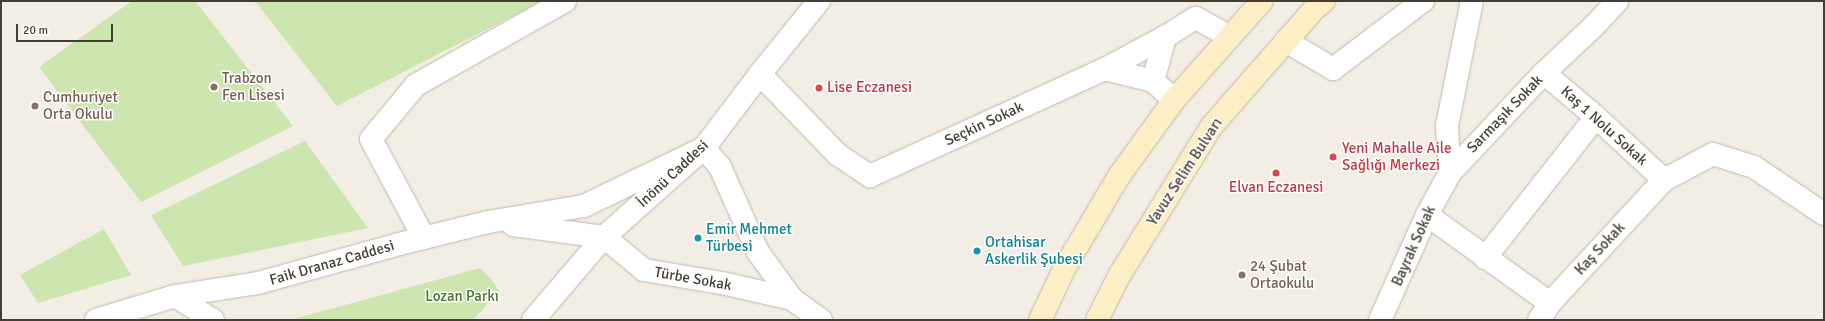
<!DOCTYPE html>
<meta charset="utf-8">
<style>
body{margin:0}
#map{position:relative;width:1825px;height:321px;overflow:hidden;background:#f2eee5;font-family:Signika,sans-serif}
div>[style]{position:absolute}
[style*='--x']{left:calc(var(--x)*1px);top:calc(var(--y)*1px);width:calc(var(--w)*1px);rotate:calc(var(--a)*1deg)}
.green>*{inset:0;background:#cde5af}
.roads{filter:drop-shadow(0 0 1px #c0b8ab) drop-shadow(0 0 1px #c0b8ab)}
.pedestrian>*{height:22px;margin:-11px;padding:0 11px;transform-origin:11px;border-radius:11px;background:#fff}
.minor>*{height:22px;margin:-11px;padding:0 11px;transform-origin:11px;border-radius:11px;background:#fff}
.tertiary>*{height:22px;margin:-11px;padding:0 11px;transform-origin:11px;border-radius:11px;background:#fff}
.secondary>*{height:22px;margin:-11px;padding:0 11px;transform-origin:11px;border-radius:11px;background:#fceec5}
.dots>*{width:11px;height:11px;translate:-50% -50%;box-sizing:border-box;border:2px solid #fff;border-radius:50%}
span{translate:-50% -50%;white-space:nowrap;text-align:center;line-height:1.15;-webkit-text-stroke:3px #fff;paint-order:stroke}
.education-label{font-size:15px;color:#785e54}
.left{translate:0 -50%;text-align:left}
.health-label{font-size:15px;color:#be3a42}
.street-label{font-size:15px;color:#443e35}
.culture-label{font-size:15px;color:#0d838f}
.park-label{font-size:15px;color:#47732b}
.frame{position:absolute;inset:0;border:2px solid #443e35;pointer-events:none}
.scale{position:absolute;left:16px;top:24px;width:97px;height:18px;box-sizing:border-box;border:2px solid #443e35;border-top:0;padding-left:5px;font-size:12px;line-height:14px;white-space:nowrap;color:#443e35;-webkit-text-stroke:3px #fff;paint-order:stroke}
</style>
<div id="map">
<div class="green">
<i style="clip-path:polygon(132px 1px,195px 1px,293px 126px,141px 202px,39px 67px)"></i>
<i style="clip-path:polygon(255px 1px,542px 1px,337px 106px)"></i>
<i style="clip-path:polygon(305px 141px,368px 228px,183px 266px,151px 215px)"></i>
<i style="clip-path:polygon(104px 229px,131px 275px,38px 303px,20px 275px)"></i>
<i style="clip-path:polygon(480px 268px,492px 280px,499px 291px,473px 320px,294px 319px)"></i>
</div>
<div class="roads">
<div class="pedestrian">
<i style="--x:1196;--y:18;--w:39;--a:29"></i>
<i style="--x:1105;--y:69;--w:49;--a:14"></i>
<i style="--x:1153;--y:81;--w:28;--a:42"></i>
<i style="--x:1153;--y:81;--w:46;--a:-74.7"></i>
</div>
<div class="minor">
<i style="--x:1286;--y:41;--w:55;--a:30.8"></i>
<i style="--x:1333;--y:69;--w:113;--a:-37.1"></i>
<i style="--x:1544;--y:73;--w:68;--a:40.2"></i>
<i style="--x:1596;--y:117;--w:93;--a:42.8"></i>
<i style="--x:760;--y:74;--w:111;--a:46.1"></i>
<i style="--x:837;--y:154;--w:40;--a:34"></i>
<i style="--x:870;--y:176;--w:258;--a:-24.5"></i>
<i style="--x:1105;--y:69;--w:68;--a:-28.1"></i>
<i style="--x:1165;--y:37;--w:36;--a:-32"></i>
<i style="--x:704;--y:148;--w:25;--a:50"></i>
<i style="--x:720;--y:167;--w:93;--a:65.9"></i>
<i style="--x:758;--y:252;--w:58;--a:54.1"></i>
<i style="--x:792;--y:299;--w:36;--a:36"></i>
<i style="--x:1450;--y:173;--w:47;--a:-93.7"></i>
<i style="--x:1447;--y:126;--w:127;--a:-78.7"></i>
<i style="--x:1427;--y:215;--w:151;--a:35.6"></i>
<i style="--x:604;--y:237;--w:52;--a:39.5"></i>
<i style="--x:644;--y:270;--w:79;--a:9.5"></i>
<i style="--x:722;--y:283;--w:72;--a:12.9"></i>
<i style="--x:424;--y:238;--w:112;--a:-118.2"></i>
<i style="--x:371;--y:139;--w:70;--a:-50.2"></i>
<i style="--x:416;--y:85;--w:171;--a:-29.4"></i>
<i style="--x:1485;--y:258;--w:179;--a:-51.8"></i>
<i style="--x:1380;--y:320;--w:115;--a:-65.9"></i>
<i style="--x:1427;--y:215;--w:48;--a:-61.3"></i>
<i style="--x:1450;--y:173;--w:137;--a:-46.8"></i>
<i style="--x:1544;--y:73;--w:69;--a:-43.2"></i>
<i style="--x:1594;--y:26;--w:34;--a:-47"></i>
<i style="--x:1539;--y:320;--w:20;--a:-57"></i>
<i style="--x:1550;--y:303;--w:168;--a:-47.2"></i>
<i style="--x:1664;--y:180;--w:55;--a:-28"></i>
<i style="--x:1713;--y:154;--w:43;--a:17.6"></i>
<i style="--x:1754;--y:167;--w:84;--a:33.9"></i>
</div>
<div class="tertiary">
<i style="--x:513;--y:225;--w:92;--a:7.5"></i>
<i style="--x:175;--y:296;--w:45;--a:32.3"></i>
<i style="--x:96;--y:320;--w:83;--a:-16.9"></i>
<i style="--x:175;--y:296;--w:84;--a:-8.9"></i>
<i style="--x:258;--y:283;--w:155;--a:-15.4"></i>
<i style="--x:407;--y:242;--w:83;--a:-13.9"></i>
<i style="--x:488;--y:222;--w:97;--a:-9.5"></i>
<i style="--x:584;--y:206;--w:133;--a:-25.8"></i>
<i style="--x:533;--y:320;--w:109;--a:-49.5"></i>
<i style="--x:604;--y:237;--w:134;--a:-41.7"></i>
<i style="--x:704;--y:148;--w:93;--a:-52.9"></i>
<i style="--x:760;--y:74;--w:94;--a:-51.1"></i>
</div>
<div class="secondary">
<i style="--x:1040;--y:320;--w:59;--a:-64.7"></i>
<i style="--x:1065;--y:267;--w:106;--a:-59.3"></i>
<i style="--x:1119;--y:176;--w:94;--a:-54.1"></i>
<i style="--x:1174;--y:100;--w:132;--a:-48.4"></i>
<i style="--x:1097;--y:320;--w:49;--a:-63.4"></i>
<i style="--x:1119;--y:276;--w:175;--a:-58.3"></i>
<i style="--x:1211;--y:127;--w:158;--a:-48.8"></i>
<i style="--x:1315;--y:8;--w:11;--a:-38"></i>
</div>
</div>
<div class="dots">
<i style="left:214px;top:87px;background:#8d6e63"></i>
<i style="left:819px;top:88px;background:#e0444e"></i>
<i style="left:35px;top:106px;background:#8d6e63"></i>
<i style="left:1333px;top:157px;background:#e0444e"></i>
<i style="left:1276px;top:173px;background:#e0444e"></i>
<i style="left:698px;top:238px;background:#0f9aa8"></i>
<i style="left:977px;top:251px;background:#0f9aa8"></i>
<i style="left:1242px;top:275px;background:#8d6e63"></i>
</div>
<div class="education-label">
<span class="left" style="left:222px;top:87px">Trabzon<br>Fen Lisesi</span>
<span class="left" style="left:43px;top:106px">Cumhuriyet<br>Orta Okulu</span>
<span class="left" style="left:1250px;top:275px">24 Şubat<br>Ortaokulu</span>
</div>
<div class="health-label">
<span class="left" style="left:827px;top:88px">Lise Eczanesi</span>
<span class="left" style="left:1342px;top:157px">Yeni Mahalle Aile<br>Sağlığı Merkezi</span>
<span style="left:1276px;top:188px">Elvan Eczanesi</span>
</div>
<div class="street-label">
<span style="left:1505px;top:114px;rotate:-46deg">Sarmaşık Sokak</span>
<span style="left:984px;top:124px;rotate:-25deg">Seçkin Sokak</span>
<span style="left:1604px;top:126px;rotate:42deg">Kaş 1 Nolu Sokak</span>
<span style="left:1185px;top:172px;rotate:-57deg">Yavuz Selim Bulvarı</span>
<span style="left:673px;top:174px;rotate:-43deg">İnönü Caddesi</span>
<span style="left:1414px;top:246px;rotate:-66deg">Bayrak Sokak</span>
<span style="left:1600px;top:249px;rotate:-47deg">Kaş Sokak</span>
<span style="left:332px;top:263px;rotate:-16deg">Faik Dranaz Caddesi</span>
<span style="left:693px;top:279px;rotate:10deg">Türbe Sokak</span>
</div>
<div class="culture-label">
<span class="left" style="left:706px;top:238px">Emir Mehmet<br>Türbesi</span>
<span class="left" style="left:985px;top:251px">Ortahisar<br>Askerlik Şubesi</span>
</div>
<div class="park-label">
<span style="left:462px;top:297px">Lozan Parkı</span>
</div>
<div class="frame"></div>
<div class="scale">20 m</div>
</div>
